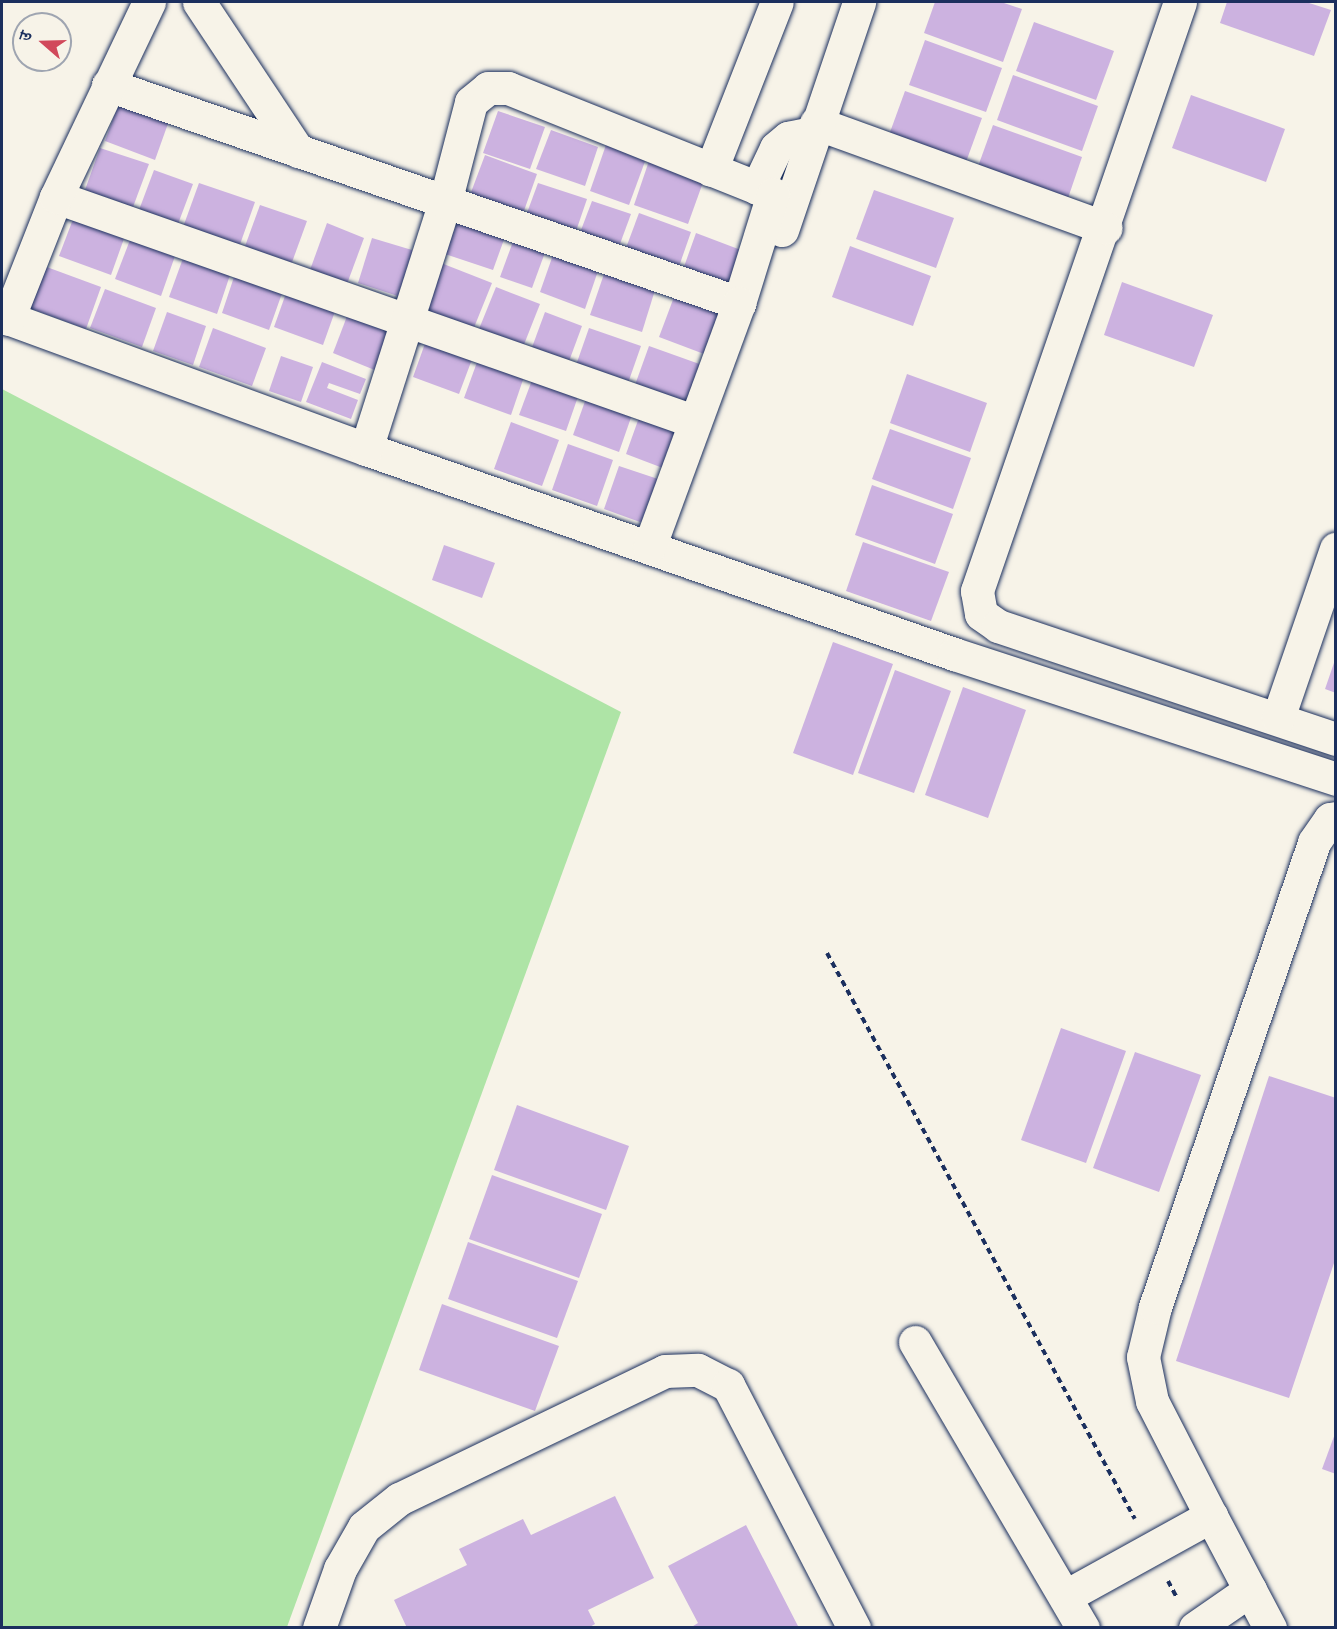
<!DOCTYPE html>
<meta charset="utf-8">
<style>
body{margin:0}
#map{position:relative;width:1337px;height:1629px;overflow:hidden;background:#f7f3e8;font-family:Dekko,"Playpen Sans Deva",sans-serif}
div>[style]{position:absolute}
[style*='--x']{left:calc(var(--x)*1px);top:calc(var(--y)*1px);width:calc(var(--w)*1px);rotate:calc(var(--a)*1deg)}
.green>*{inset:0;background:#aee4a6}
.building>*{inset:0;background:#ccb2e0}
.path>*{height:4px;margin-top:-2px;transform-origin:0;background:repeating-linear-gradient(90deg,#1b2f5e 0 6px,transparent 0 10.5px)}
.roads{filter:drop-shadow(0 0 2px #1b2f5e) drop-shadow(0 0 2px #1b2f5e)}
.minor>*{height:33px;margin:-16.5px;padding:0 16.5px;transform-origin:16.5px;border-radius:16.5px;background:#f7f3e8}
span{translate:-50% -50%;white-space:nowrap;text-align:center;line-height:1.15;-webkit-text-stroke:5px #f7f3e8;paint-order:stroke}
.frame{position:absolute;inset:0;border:3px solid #1b2f5e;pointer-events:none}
.north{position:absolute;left:12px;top:12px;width:60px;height:60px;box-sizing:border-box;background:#f7f3e8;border:2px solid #9fa5b1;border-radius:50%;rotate:290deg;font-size:16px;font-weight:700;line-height:24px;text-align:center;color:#1b2f5e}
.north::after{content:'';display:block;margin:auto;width:21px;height:27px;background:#d1495b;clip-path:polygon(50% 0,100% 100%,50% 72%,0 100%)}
</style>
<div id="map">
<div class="green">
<i style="clip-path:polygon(2px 389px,621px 712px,287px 1627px,2px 1627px)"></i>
</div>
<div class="building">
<i style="clip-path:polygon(935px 2px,1001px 2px,1022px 9px,1003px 62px,924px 33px)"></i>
<i style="clip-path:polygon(1227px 2px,1306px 2px,1331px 10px,1314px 56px,1220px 23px)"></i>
<i style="clip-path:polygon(1034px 22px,1114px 51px,1096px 100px,1016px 71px)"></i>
<i style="clip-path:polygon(925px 40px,1002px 68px,986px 112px,909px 85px)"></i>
<i style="clip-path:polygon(1013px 75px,1098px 106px,1082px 151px,997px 120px)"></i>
<i style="clip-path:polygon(905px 91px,982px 118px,966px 162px,889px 135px)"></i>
<i style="clip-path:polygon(1191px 95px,1285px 129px,1266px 182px,1172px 148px)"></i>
<i style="clip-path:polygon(120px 100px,170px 118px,155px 160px,105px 141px)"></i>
<i style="clip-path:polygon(498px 111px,545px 127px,530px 169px,483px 153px)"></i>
<i style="clip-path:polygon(993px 125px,1082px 157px,1066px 204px,976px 172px)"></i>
<i style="clip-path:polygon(551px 130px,598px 147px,585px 186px,536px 169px)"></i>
<i style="clip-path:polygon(607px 142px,647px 156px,629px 205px,590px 191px)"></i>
<i style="clip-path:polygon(100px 148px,149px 164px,133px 207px,85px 190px)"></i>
<i style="clip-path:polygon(485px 155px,537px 174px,520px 222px,467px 203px)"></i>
<i style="clip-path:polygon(651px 155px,706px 174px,688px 224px,634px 205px)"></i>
<i style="clip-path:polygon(154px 170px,193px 184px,178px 224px,139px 210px)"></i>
<i style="clip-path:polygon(199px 183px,255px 202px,238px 250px,182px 230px)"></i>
<i style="clip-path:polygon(538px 183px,587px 199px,574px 237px,524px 221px)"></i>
<i style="clip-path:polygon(874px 190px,954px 218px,936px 268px,856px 239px)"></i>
<i style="clip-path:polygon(592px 201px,631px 214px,617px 252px,578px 238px)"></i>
<i style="clip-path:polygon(260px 205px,307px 221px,291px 265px,244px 249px)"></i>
<i style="clip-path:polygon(639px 213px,691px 232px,676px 275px,623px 256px)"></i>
<i style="clip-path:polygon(75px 214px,126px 233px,111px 275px,59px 256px)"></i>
<i style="clip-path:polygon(459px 217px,506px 234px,493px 270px,445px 254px)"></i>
<i style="clip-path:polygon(327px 223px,364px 238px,347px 284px,310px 270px)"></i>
<i style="clip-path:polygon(696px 233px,754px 255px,738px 299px,680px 278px)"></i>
<i style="clip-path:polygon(515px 236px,547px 247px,532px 288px,500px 277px)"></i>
<i style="clip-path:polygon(372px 238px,422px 253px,407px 299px,358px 283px)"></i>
<i style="clip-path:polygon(130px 240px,175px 256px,161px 296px,115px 279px)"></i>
<i style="clip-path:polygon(850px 246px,931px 276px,913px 326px,832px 297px)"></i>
<i style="clip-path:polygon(186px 250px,233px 266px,217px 314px,169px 297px)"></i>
<i style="clip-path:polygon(554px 252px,599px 268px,585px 309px,540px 292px)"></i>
<i style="clip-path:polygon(441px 263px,492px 283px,473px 330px,423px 310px)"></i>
<i style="clip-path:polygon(238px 265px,286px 282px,269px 330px,222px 313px)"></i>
<i style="clip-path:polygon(44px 266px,101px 287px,86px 329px,29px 308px)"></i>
<i style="clip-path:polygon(604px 274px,655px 290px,642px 332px,590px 315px)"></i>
<i style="clip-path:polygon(290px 282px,339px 300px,323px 345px,274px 327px)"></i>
<i style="clip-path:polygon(1122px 282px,1213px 315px,1194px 367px,1104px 335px)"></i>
<i style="clip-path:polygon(496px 287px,540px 304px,523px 347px,479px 329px)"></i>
<i style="clip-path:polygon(105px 289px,156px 308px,142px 347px,90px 328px)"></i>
<i style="clip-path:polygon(674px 297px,727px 316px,712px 357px,659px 337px)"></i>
<i style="clip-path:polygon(349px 311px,395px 329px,377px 371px,333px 353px)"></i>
<i style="clip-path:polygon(167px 312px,206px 326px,193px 365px,153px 351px)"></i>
<i style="clip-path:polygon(545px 312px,582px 326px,568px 364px,531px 350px)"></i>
<i style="clip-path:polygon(213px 328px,266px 348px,252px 386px,199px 367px)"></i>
<i style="clip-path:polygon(589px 328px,641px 346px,627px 386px,575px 368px)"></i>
<i style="clip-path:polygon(427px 338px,474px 354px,459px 394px,413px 377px)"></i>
<i style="clip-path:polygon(649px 346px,705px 366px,692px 405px,635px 385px)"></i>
<i style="clip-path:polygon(480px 354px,526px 371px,511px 415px,464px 398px)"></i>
<i style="clip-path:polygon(281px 356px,313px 367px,301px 402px,269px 391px)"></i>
<i style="clip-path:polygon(322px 362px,366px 379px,360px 394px,329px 383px,327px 388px,358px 400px,351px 419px,306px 402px)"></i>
<i style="clip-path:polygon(535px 372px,581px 388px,566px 431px,519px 415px)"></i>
<i style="clip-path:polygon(907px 374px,987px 403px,970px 452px,890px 423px)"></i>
<i style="clip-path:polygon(589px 390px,635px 406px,619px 452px,573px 435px)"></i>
<i style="clip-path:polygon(641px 412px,684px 427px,668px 470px,626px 454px)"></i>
<i style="clip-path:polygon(511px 422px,559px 440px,542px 486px,494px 469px)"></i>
<i style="clip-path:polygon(890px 429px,971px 458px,953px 509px,872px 479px)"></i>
<i style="clip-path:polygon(568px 444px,613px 460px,597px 506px,552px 490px)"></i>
<i style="clip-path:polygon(619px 466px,667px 482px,651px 526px,604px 509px)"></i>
<i style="clip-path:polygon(872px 485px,953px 514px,935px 564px,855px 535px)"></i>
<i style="clip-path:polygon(863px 542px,949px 572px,931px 621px,846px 591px)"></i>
<i style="clip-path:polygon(444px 545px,495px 563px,482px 598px,432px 580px)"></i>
<i style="clip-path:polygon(833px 642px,893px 664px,853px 775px,793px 753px)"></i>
<i style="clip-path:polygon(1335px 660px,1336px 660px,1336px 693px,1325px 689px)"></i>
<i style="clip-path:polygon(895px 670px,951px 691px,914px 793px,858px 773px)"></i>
<i style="clip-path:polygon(963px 687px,1026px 710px,988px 818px,925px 795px)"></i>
<i style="clip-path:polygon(1061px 1028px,1126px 1051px,1086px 1163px,1021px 1140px)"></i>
<i style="clip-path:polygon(1135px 1052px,1201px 1075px,1159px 1192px,1093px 1168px)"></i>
<i style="clip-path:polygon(1269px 1076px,1336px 1098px,1336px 1257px,1289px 1398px,1176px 1361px)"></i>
<i style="clip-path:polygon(517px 1105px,629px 1146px,606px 1210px,494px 1170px)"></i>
<i style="clip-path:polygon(492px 1175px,602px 1214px,579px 1278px,469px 1239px)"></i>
<i style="clip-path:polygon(468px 1242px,578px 1281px,557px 1338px,448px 1299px)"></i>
<i style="clip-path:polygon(442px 1304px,559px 1346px,535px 1411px,419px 1370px)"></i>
<i style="clip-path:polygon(1336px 1431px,1336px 1474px,1322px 1469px)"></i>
<i style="clip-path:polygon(615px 1496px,654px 1578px,588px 1610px,595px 1624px,588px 1628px,407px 1628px,394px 1600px,467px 1565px,459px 1549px,523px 1519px,531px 1535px)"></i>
<i style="clip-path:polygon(746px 1525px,799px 1628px,690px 1628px,698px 1623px,668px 1566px)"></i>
</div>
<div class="path">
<i style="--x:827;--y:953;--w:644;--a:61.45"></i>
<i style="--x:1168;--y:1581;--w:19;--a:62"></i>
</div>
<div class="roads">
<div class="minor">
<i style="--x:199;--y:2;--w:179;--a:56.4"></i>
<i style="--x:1180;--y:2;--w:623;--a:109.02"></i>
<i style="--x:977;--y:591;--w:23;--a:80"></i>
<i style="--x:981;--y:614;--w:21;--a:35"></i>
<i style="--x:998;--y:626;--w:356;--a:18.5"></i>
<i style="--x:108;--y:85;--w:668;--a:19.06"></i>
<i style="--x:816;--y:123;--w:308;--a:19.9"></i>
<i style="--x:711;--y:170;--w:180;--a:-68.6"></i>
<i style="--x:757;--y:188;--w:44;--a:-64.6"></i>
<i style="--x:776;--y:148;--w:16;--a:-40"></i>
<i style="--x:788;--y:138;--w:25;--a:-12"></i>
<i style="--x:56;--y:197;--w:675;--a:19.37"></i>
<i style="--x:782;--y:230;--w:241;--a:-71.3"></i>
<i style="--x:2;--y:316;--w:388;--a:20.1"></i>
<i style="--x:366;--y:449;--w:623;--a:19.22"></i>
<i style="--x:954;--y:654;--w:402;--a:18.1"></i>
<i style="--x:8;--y:319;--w:131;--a:-68.5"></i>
<i style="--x:56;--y:197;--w:216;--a:-64.5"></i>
<i style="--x:366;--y:449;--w:259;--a:-72.3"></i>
<i style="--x:445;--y:202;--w:103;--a:-75.4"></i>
<i style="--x:471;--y:102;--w:22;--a:-39"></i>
<i style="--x:488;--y:88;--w:20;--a:0"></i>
<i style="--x:508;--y:88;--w:285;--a:21.8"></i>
<i style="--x:773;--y:194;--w:114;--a:107.3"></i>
<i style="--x:739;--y:303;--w:260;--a:110.2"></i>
<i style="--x:1278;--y:718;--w:179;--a:-71.1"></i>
<i style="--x:915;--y:1342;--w:332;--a:59.6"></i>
<i style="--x:1211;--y:1516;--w:127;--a:62.2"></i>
<i style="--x:1066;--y:1596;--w:166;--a:-28.9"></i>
<i style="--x:1211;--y:1516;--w:129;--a:-117.2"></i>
<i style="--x:1152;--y:1401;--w:45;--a:-101.6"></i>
<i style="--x:1143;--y:1357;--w:51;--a:-76.5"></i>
<i style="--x:1155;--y:1307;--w:491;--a:-71.1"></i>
<i style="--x:1314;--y:842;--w:28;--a:-55"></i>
<i style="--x:1330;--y:819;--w:6;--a:-9"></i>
<i style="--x:319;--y:1628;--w:63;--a:-70.4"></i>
<i style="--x:340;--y:1569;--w:48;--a:-60.3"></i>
<i style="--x:364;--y:1527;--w:45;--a:-38.7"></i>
<i style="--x:399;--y:1499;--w:295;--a:-25.7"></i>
<i style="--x:665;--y:1371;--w:33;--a:-2"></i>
<i style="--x:698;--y:1370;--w:34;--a:27"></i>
<i style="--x:728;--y:1385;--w:274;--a:62.6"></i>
<i style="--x:1195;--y:1628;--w:67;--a:-34.6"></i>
</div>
</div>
<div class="frame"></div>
<div class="north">उ</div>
</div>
